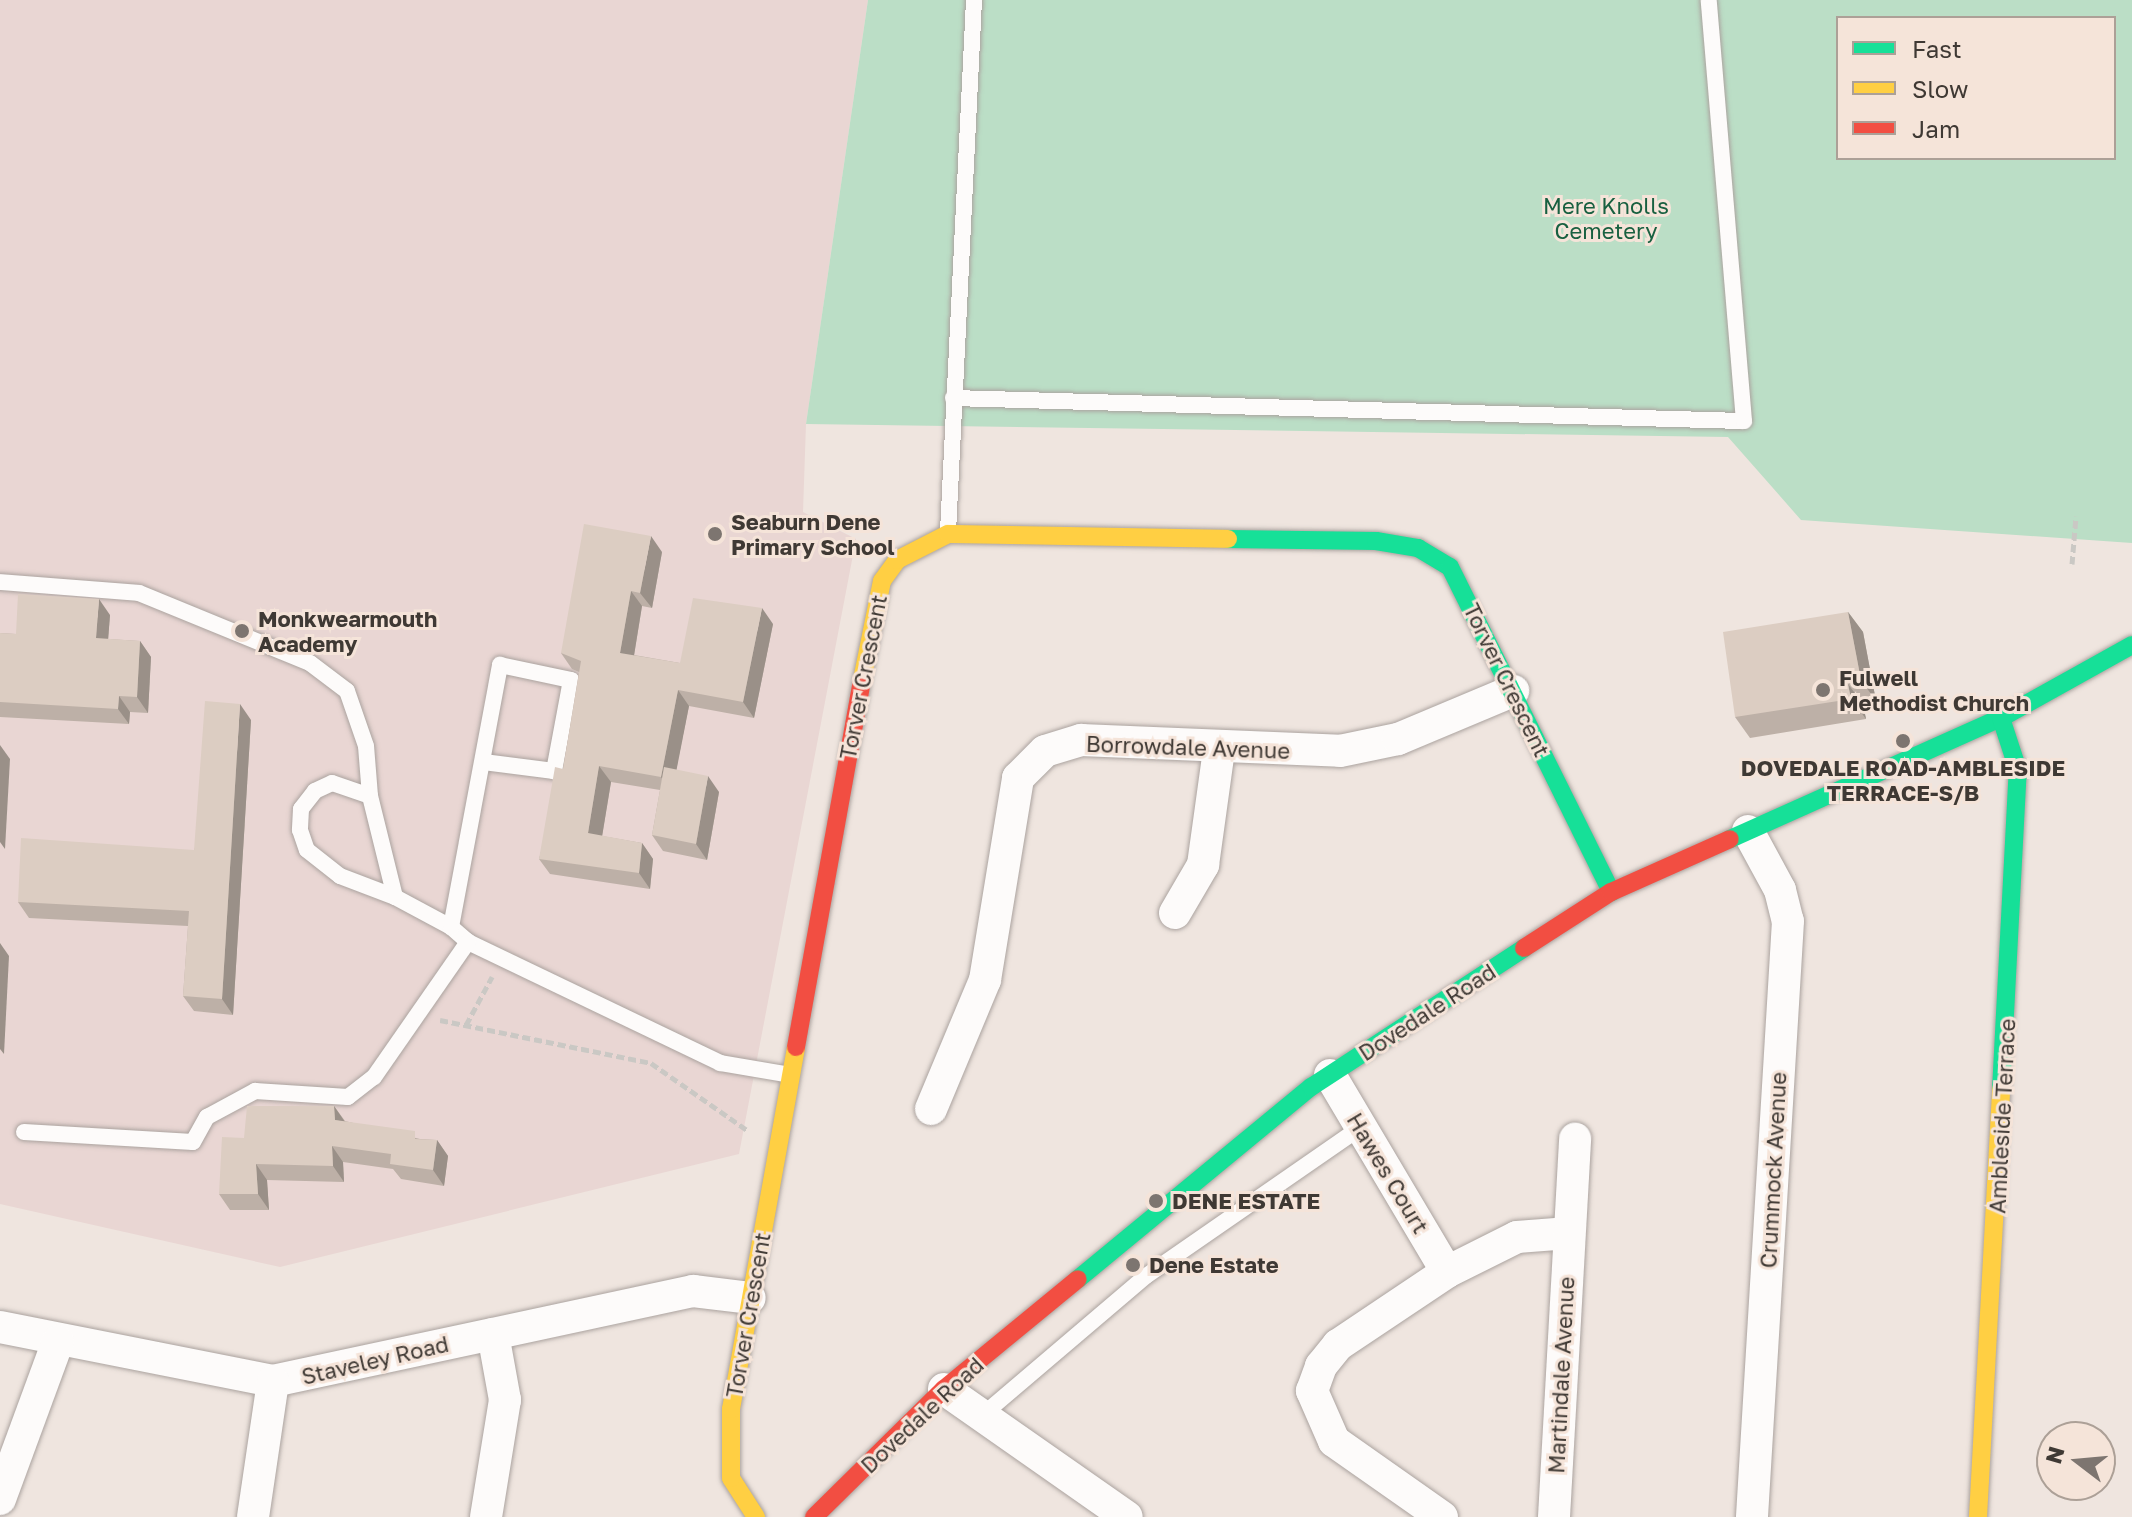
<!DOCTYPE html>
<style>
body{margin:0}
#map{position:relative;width:2132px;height:1517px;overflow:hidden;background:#efe5df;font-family:"Golos Text",sans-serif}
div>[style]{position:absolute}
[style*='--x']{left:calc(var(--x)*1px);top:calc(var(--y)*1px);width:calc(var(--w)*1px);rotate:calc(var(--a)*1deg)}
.education>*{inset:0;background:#e9d6d3}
.green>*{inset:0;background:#bbdec6}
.path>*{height:5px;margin-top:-2.5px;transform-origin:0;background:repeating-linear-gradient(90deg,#cac8c4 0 8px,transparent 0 12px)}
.roads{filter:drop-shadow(0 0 2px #aba39f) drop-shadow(0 0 2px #aba39f)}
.lane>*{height:16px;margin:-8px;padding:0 8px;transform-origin:8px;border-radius:8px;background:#fdfbfa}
.street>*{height:32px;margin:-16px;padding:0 16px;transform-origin:16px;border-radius:16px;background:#fdfbfa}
.fast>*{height:18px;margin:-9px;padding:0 9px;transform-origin:9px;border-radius:9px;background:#16e098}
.slow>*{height:18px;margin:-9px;padding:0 9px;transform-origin:9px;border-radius:9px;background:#ffcf43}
.jam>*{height:18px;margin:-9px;padding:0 9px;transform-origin:9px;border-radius:9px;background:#f24e42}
.wall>*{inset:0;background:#bdb0a7}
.shaded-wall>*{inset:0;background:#9a9088}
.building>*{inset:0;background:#dccdc2}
.dots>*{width:22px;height:22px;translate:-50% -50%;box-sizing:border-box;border:4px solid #f5e4d9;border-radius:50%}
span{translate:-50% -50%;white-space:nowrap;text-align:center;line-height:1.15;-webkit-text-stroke:6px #f5e4d9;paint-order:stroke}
.park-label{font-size:22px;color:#186040}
.poi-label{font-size:22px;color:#3f3934;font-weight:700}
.left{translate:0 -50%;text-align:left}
.street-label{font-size:22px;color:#3f3934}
.legend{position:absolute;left:1836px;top:16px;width:280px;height:144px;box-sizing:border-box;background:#f5e4d9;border:2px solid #aca097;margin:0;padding:10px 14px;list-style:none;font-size:24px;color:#3f3934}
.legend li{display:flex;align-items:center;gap:16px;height:40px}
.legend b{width:40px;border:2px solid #aca097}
.north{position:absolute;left:2036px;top:1421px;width:80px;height:80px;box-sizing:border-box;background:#f5e4d9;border:2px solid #aca097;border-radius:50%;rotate:286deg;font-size:22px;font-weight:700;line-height:32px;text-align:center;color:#3f3934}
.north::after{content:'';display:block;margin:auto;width:28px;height:36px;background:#7d7570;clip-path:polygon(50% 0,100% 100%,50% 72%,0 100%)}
</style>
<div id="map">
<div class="education">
<i style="clip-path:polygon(0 0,868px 0,806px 424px,803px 512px,856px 539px,739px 1154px,280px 1267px,0 1204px)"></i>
</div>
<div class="green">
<i style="clip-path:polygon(evenodd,868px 0,2132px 0,2132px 543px,1801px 520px,1728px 437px,806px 424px,868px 0,1838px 18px,2114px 18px,2114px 158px,1838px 158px,1838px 18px)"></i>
</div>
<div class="path">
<i style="--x:2072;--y:564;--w:48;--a:-85.2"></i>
<i style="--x:440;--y:1020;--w:215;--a:11.5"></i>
<i style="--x:651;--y:1063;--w:117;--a:34.9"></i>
<i style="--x:466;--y:1025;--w:55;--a:-61.6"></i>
</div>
<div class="roads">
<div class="lane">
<i style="--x:953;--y:398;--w:791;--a:1.67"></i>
<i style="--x:1744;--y:421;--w:422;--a:-94.8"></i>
<i style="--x:948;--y:532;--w:533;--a:-87.2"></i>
<i style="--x:0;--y:582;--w:139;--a:4.5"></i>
<i style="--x:139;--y:593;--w:185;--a:22.3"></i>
<i style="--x:310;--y:663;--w:46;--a:37.1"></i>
<i style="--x:347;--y:691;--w:58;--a:70.9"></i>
<i style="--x:366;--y:746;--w:50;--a:85.4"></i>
<i style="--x:370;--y:796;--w:104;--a:76.1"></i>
<i style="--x:370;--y:796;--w:40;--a:-161.1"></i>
<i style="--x:332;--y:783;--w:19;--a:155"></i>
<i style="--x:315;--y:791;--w:23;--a:128"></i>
<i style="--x:301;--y:809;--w:21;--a:93"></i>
<i style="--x:300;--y:830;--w:21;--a:71"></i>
<i style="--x:307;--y:850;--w:42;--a:38.2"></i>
<i style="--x:340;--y:876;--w:59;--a:20.9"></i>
<i style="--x:395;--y:897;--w:64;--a:28.2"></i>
<i style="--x:451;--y:927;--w:23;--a:41"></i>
<i style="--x:468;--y:942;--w:280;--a:25.6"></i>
<i style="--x:720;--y:1063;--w:72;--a:9.6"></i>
<i style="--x:451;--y:927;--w:267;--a:-79.4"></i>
<i style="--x:500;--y:665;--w:73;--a:11.9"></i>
<i style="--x:571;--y:680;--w:93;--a:100.6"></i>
<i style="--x:554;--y:771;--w:71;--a:-172.7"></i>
<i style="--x:24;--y:1132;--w:169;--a:3.4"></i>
<i style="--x:193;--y:1142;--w:29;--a:-61"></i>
<i style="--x:207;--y:1117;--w:55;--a:-28.4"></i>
<i style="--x:255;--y:1091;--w:93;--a:3.7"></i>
<i style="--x:348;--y:1097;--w:33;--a:-38"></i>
<i style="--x:374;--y:1077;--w:165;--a:-55.2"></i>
<i style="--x:985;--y:1413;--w:211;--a:-40.4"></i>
<i style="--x:1146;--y:1276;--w:262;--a:-34.7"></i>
</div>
<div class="street">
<i style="--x:1748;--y:831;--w:67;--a:61.5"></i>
<i style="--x:1780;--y:890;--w:32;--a:76"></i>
<i style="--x:1788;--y:921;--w:597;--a:93.46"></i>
<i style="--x:1175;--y:913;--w:56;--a:-59.7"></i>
<i style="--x:1203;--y:865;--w:116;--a:-82.1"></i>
<i style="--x:1330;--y:1075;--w:229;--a:59.3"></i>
<i style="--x:931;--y:1109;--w:140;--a:-67.3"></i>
<i style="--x:985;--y:980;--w:205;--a:-80.7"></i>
<i style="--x:1018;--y:778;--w:38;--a:-45"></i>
<i style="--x:1045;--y:751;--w:38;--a:-17"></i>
<i style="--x:1081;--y:740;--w:259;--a:2.4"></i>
<i style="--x:1340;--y:751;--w:59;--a:-11.7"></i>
<i style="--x:1398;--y:739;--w:125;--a:-22.7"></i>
<i style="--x:0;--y:1327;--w:278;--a:11.2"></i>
<i style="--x:273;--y:1381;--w:430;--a:-12.1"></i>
<i style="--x:693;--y:1291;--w:57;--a:7"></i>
<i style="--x:944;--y:1389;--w:223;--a:35"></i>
<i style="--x:0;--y:1499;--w:168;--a:-69.8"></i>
<i style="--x:253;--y:1517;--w:137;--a:-81.6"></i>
<i style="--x:486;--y:1517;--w:119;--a:-80.8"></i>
<i style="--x:505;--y:1400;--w:67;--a:-100.3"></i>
<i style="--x:1442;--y:1517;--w:132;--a:-144.9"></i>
<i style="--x:1334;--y:1441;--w:55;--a:-113.7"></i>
<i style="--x:1312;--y:1391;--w:27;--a:-70"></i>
<i style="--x:1321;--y:1366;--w:27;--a:-51"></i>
<i style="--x:1338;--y:1345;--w:131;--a:-33.8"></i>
<i style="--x:1447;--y:1272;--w:78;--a:-26.6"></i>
<i style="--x:1517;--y:1237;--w:52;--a:-4.4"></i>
<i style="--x:1554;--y:1517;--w:379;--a:-86.8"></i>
</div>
<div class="fast">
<i style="--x:1228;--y:539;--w:148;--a:0.8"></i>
<i style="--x:1376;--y:541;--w:43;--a:9.5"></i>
<i style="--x:1418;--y:548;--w:37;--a:31"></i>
<i style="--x:1450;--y:567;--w:363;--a:63.6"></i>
<i style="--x:1730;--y:839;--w:297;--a:-24.1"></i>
<i style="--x:2001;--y:718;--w:150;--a:-29.1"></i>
<i style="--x:2001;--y:1090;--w:320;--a:-87"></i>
<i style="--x:2018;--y:770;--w:55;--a:-108.1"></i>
<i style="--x:1078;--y:1279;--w:302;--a:-39.5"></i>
<i style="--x:1311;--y:1087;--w:254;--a:-33.1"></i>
</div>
<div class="slow">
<i style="--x:862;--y:680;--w:101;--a:-78.6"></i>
<i style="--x:882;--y:581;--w:26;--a:-54"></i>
<i style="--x:897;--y:560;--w:57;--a:-27"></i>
<i style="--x:948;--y:534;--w:280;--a:1"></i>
<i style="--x:756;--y:1517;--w:46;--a:-122.7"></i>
<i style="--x:731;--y:1478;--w:69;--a:-90"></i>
<i style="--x:731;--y:1409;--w:368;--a:-79.8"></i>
<i style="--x:1978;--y:1517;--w:428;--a:-86.9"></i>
</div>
<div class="jam">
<i style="--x:1524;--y:948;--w:103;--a:-32.8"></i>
<i style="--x:1611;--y:892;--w:130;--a:-24"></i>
<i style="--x:796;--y:1047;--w:373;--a:-79.8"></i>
<i style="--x:814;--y:1517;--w:182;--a:-44.6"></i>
<i style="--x:944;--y:1389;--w:173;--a:-39.4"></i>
</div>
</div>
<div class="wall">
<i style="clip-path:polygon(662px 552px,652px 608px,642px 606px,634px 655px,680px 663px,773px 624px,754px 718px,689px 706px,676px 770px,719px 792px,707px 860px,663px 851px,652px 835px,660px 790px,611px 782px,602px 836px,642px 843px,653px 859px,650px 889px,550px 874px,539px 859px,563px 769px,579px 672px,572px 669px,561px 653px)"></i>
<i style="clip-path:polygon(1848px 612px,1863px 632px,1876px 701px,1863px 704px,1866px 719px,1750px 738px,1735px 717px)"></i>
<i style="clip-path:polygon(110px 615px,108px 639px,140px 641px,151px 657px,148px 713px,130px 712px,129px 724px,0 717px,0 633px,16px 634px)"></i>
<i style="clip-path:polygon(251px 720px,233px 1015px,194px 1011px,183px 996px,188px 926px,29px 918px,18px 902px,194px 850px)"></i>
<i style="clip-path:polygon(334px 1106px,345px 1121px,420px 1139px,437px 1140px,448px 1156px,444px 1186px,401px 1179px,393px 1169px,343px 1162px,344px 1182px,267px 1180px,269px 1210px,230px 1210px,219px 1194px,244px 1138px)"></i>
</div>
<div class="shaded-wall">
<i style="clip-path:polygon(651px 536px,662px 552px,652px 608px,640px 593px)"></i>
<i style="clip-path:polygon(631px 591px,642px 606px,632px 668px,620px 653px)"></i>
<i style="clip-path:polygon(99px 599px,110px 615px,107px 654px,96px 638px)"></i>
<i style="clip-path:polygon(762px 608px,773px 624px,754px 718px,743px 702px)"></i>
<i style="clip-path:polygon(1848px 612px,1863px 632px,1876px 701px,1861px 680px)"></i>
<i style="clip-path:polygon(140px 641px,151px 657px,148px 713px,137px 697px)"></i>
<i style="clip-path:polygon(1848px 684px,1863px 704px,1866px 719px,1851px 699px)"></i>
<i style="clip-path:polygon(678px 690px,689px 706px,672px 793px,661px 777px)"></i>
<i style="clip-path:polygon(119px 696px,130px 712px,129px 724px,118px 709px)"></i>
<i style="clip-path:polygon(240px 704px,251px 720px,233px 1015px,222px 999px)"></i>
<i style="clip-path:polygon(0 745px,10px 759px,5px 849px,0 842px)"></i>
<i style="clip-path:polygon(599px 766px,611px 782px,600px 849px,588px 833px)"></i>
<i style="clip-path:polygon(708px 776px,719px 792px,707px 860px,696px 844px)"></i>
<i style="clip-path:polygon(642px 843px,653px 859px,650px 889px,639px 873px)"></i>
<i style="clip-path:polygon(0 943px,9px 956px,4px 1054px,0 1049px)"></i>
<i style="clip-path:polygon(334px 1106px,345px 1122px,335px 1120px)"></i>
<i style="clip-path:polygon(437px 1140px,448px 1156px,444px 1186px,433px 1170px)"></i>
<i style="clip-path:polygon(332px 1146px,343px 1162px,344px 1182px,333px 1166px)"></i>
<i style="clip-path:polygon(256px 1164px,267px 1180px,269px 1210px,258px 1194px)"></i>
</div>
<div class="building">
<i style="clip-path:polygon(584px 524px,651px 536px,640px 593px,631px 591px,620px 653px,680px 663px,693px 598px,762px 608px,743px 702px,678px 690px,661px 777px,599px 766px,588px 833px,642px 843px,639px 873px,539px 859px,555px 767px,563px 769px,581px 661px,561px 653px)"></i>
<i style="clip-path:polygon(18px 594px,99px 599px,96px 638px,140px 641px,137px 697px,119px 696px,118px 709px,0 702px,0 633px,16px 634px)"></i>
<i style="clip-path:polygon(1848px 612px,1861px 680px,1848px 684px,1851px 699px,1735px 717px,1723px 632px)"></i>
<i style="clip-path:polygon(205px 701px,240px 704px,222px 999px,183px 996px,189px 911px,18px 902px,21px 838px,194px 850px)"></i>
<i style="clip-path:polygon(664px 767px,708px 776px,696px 844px,652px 835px)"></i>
<i style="clip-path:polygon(247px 1106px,334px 1106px,335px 1120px,415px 1131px,415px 1139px,437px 1140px,433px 1170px,390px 1164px,391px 1154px,332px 1146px,333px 1166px,256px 1164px,258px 1194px,219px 1194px,222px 1137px,244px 1138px)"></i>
</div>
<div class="dots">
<i style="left:715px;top:534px;background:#7d7570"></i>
<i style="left:242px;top:631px;background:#7d7570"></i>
<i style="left:1823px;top:690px;background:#7d7570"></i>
<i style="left:1903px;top:741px;background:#7d7570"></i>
<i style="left:1156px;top:1201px;background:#7d7570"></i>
<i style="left:1133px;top:1265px;background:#7d7570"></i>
</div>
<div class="park-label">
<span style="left:1606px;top:218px">Mere Knolls<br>Cemetery</span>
</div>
<div class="poi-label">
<span class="left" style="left:731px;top:534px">Seaburn Dene<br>Primary School</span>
<span class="left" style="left:258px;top:631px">Monkwearmouth<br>Academy</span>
<span class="left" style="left:1839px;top:690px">Fulwell<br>Methodist Church</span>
<span style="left:1903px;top:780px">DOVEDALE ROAD-AMBLESIDE<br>TERRACE-S/B</span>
<span class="left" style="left:1172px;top:1201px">DENE ESTATE</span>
<span class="left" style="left:1149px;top:1265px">Dene Estate</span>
</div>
<div class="street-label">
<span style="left:863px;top:677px;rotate:-79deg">Torver Crescent</span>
<span style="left:1507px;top:680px;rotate:64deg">Torver Crescent</span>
<span style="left:1188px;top:747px;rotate:2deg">Borrowdale Avenue</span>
<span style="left:1427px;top:1012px;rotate:-33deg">Dovedale Road</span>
<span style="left:2002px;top:1116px;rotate:-87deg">Ambleside Terrace</span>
<span style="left:1773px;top:1170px;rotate:-87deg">Crummock Avenue</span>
<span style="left:1388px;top:1173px;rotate:59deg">Hawes Court</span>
<span style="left:748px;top:1315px;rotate:-80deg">Torver Crescent</span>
<span style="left:375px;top:1360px;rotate:-13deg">Staveley Road</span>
<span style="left:1561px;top:1375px;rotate:-87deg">Martindale Avenue</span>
<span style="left:922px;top:1415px;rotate:-43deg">Dovedale Road</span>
</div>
<ul class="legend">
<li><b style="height:10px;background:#16e098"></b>Fast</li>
<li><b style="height:10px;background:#ffcf43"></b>Slow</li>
<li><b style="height:10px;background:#f24e42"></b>Jam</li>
</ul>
<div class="north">N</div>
</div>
